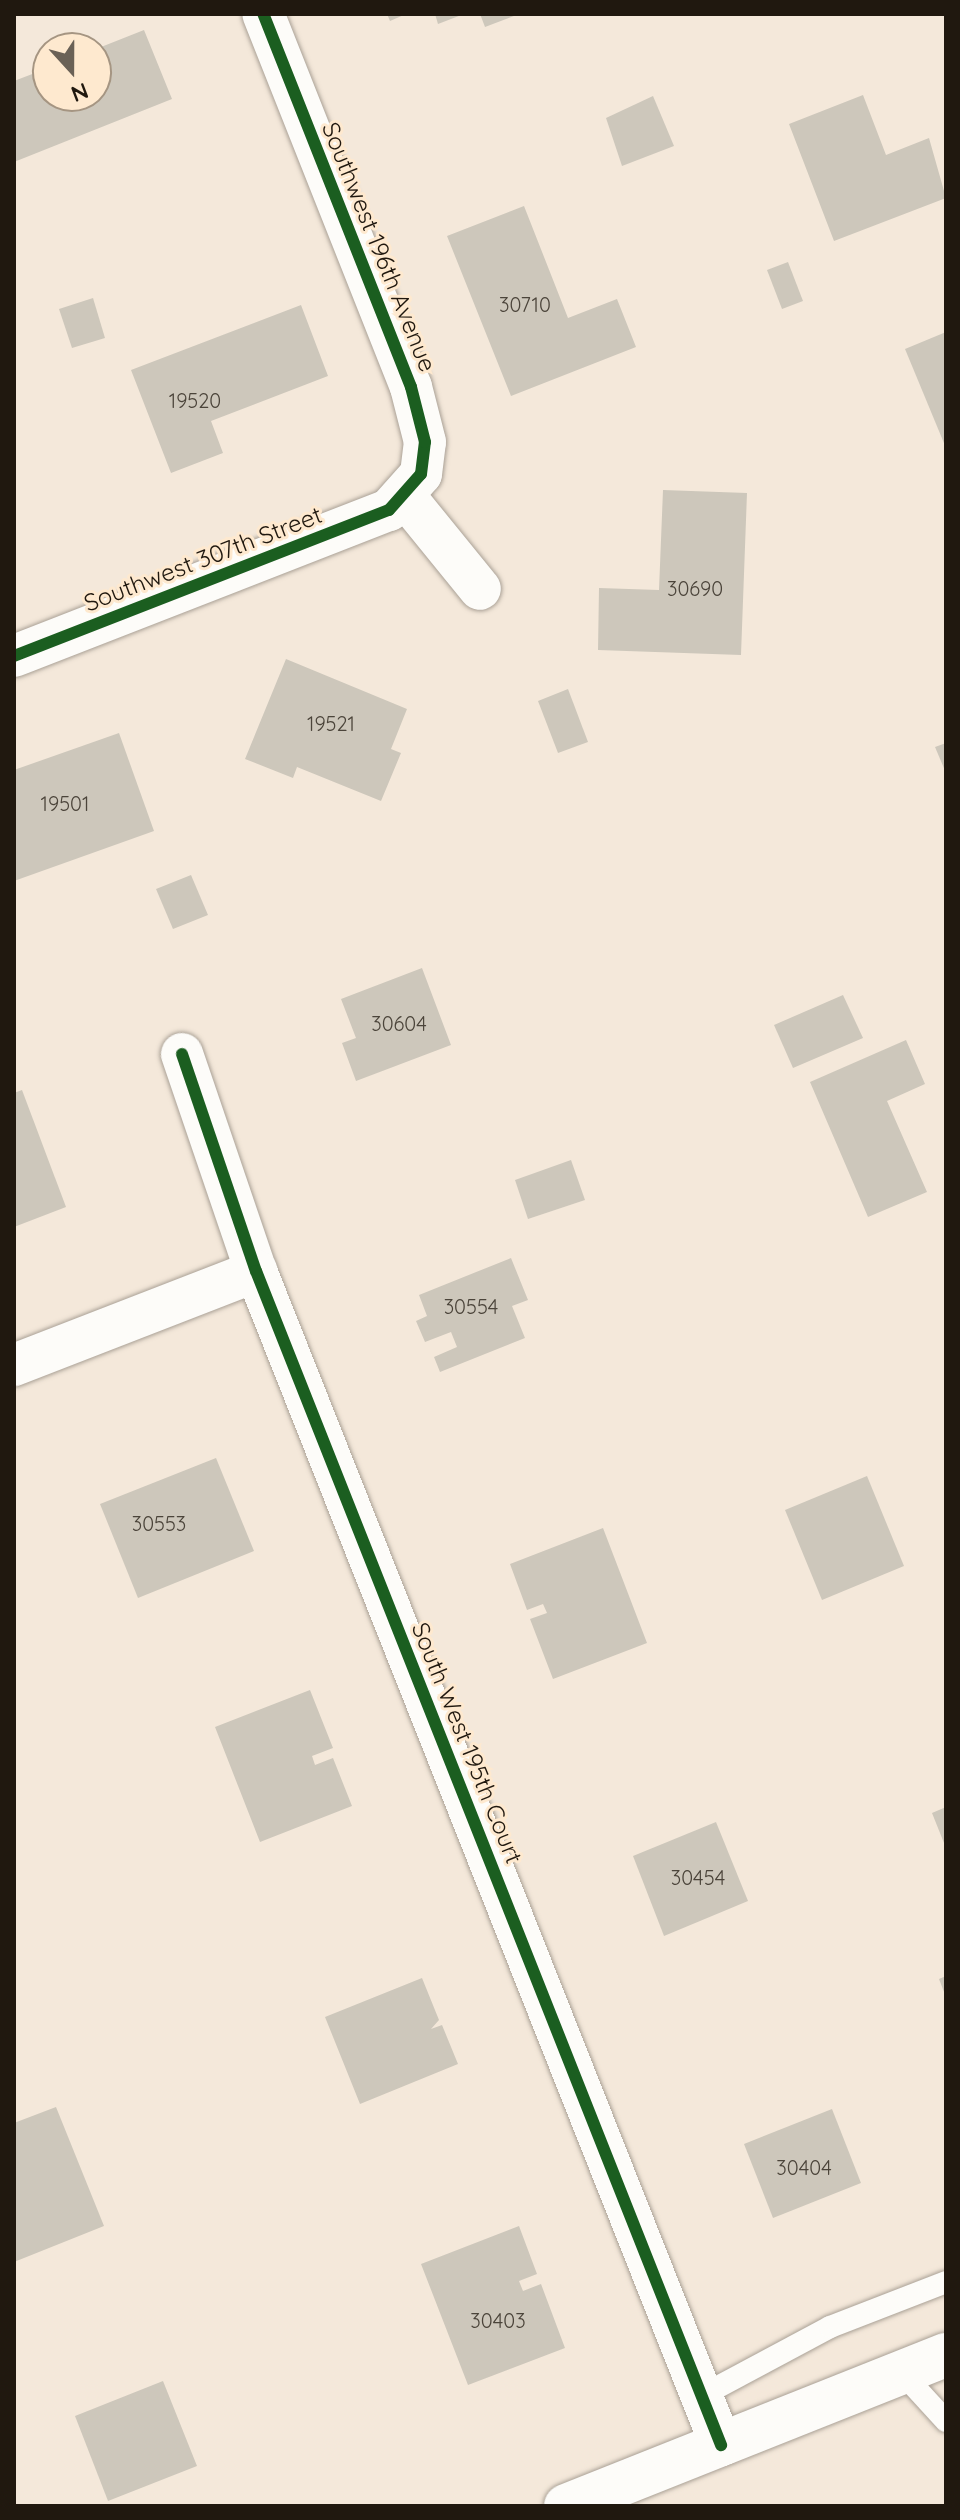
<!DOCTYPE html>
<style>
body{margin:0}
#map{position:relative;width:960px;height:2520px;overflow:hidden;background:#f4e8da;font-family:Quicksand,sans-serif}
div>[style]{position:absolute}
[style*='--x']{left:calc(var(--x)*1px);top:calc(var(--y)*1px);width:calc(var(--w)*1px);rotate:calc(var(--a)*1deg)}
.building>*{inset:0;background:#cdc7bb}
.roads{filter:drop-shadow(0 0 2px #aaa196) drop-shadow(0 0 2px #aaa196)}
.service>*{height:22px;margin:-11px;padding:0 11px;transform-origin:11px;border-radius:11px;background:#fdfcf9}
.minor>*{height:42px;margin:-21px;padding:0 21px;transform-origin:21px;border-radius:21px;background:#fdfcf9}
.tertiary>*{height:44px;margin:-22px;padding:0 22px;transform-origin:22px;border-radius:22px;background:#fdfcf9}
.cycleway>*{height:12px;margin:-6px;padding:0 6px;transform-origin:6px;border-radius:6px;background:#1b5e20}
span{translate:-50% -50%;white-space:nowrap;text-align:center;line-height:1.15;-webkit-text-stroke:6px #fee9cf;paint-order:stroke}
.number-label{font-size:20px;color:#4b443a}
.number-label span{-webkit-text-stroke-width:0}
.street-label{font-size:24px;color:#20180f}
.frame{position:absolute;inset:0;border:16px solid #20180f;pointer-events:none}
.north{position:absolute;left:32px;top:32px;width:80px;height:80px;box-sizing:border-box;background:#fee9cf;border:2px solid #a59582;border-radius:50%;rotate:159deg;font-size:22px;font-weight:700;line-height:32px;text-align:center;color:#20180f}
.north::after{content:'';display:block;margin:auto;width:28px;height:36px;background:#6a6156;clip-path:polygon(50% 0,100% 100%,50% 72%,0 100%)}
</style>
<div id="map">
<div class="building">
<i style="clip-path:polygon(387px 14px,406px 14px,390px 21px)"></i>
<i style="clip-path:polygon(435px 14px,464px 14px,438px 24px)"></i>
<i style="clip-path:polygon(480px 14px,519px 14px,485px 27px)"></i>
<i style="clip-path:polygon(144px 30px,172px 99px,14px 162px,14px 81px,48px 68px,48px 96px,96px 96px,96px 49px)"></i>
<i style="clip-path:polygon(863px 95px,886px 155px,929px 138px,946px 198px,834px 241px,789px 124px)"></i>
<i style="clip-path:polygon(653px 96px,674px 146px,622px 166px,606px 118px)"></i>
<i style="clip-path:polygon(524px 206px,568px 318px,617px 299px,636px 347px,511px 396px,447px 236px)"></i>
<i style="clip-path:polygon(788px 262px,803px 301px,782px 309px,767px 270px)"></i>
<i style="clip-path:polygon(93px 298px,105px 338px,72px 348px,59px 309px)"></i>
<i style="clip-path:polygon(301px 305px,328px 376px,211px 421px,223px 453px,171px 473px,131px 370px)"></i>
<i style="clip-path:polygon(946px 332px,946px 448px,905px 349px)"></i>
<i style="clip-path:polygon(663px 490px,747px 493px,741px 655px,598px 650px,599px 588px,659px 590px)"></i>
<i style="clip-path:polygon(286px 659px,407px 709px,391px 749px,401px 753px,381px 801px,297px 767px,293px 778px,245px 759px)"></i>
<i style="clip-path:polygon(568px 689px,588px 742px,558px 753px,538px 701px)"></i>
<i style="clip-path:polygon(119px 733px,154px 831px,14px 881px,14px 770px)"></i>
<i style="clip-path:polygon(946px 743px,946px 773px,935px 747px)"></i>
<i style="clip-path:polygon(191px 875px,208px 915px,173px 929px,156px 889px)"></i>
<i style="clip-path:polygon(422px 968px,451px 1045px,356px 1081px,342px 1043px,356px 1038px,341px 999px)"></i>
<i style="clip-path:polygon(843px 995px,863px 1038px,793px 1068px,774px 1025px)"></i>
<i style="clip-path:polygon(906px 1040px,925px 1084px,887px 1101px,927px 1192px,868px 1217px,810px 1082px)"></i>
<i style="clip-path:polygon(22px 1090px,66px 1207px,14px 1227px,14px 1093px)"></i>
<i style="clip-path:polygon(571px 1160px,585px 1200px,528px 1219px,515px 1180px)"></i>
<i style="clip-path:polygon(511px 1258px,528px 1300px,512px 1306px,525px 1338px,440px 1372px,434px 1357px,457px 1347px,451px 1332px,425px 1342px,416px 1321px,427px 1316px,419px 1295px)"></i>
<i style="clip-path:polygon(216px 1458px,254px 1551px,138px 1598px,100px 1504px)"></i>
<i style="clip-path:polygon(867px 1476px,904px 1566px,822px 1600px,785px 1510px)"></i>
<i style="clip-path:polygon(603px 1528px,647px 1643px,553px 1679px,530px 1619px,547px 1613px,543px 1604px,527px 1610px,510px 1564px)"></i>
<i style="clip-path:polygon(310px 1690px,333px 1748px,312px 1756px,315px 1765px,333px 1758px,352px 1806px,260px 1842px,215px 1727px)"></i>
<i style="clip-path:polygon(946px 1807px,946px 1848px,932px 1813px)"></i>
<i style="clip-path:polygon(716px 1822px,748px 1901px,664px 1936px,633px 1856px)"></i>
<i style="clip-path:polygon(946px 1976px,946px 1997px,939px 1979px)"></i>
<i style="clip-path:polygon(422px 1978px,439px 2020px,431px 2029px,442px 2025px,458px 2064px,360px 2104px,325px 2017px)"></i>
<i style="clip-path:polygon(56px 2107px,104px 2226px,14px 2262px,14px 2123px)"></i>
<i style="clip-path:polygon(832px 2109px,861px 2183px,773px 2218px,744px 2144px)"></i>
<i style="clip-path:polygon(519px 2226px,537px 2274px,519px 2281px,523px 2291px,541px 2284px,565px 2348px,468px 2385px,421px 2264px)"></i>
<i style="clip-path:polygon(163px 2381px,197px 2466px,108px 2501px,75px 2416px)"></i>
</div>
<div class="roads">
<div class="service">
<i style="--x:902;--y:2373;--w:65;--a:47.5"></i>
<i style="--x:701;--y:2396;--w:146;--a:-28.1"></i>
<i style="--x:830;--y:2327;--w:124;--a:-21.2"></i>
</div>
<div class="minor">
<i style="--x:406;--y:498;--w:117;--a:50.9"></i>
<i style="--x:14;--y:656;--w:402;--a:-21.3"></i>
<i style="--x:389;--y:510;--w:48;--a:-48.4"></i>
<i style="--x:421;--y:474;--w:32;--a:-83"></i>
<i style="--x:425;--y:442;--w:57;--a:-104.3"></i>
<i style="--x:411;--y:387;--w:401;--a:-111.6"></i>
<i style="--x:182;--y:1054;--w:229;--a:71.2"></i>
<i style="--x:256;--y:1271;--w:1263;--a:68.39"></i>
<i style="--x:14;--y:1365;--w:260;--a:-21.2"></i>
</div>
<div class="tertiary">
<i style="--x:566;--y:2506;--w:409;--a:-21.7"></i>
</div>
</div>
<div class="cycleway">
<i style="--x:14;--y:656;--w:402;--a:-21.3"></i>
<i style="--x:389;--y:510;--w:48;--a:-48.4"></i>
<i style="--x:421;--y:474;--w:32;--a:-83"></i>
<i style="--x:425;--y:442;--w:57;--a:-104.3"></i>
<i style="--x:411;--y:387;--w:401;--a:-111.6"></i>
<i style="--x:182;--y:1054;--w:229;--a:71.2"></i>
<i style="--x:256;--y:1271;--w:1263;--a:68.39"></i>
</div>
<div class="number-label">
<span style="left:525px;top:304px">30710</span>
<span style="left:195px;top:400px">19520</span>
<span style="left:695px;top:588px">30690</span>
<span style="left:331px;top:723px">19521</span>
<span style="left:65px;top:803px">19501</span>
<span style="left:399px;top:1023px">30604</span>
<span style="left:471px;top:1306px">30554</span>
<span style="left:159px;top:1523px">30553</span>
<span style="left:698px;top:1877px">30454</span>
<span style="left:804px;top:2167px">30404</span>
<span style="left:498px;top:2320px">30403</span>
</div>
<div class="street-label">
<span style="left:379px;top:247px;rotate:68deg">Southwest 196th Avenue</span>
<span style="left:203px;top:559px;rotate:-21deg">Southwest 307th Street</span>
<span style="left:467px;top:1743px;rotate:68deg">South West 195th Court</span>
</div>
<div class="frame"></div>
<div class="north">N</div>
</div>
